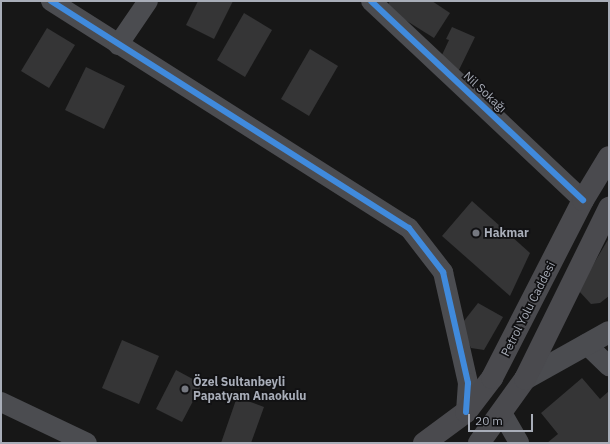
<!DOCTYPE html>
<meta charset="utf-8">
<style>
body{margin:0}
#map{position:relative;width:610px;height:444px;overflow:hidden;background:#171717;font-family:"IBM Plex Sans",sans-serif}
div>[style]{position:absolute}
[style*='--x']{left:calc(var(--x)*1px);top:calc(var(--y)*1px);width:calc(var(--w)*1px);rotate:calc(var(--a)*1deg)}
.building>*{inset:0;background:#353536}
.minor>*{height:20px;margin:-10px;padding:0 10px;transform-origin:10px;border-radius:10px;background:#4b4c50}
.tertiary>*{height:22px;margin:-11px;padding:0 11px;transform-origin:11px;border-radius:11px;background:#4b4c50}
.secondary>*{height:22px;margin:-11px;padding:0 11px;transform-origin:11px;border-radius:11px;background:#4a4a4e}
.cycleway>*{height:6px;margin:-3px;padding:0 3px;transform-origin:3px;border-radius:3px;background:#408adc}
.dots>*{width:11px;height:11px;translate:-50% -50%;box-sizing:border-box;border:2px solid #111113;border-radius:50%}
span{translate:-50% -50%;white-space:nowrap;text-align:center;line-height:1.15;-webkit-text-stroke:3.5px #111113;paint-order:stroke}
.street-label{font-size:12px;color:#a8adb8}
.poi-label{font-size:12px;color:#a8adb8;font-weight:700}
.left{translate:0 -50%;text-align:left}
.frame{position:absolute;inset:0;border:2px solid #a8adb8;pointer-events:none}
.scale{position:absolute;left:468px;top:414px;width:65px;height:18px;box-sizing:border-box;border:2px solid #a8adb8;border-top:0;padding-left:5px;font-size:12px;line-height:14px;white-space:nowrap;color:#a8adb8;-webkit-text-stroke:3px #111113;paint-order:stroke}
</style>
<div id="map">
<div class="building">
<i style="clip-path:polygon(198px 1px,233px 1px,214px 39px,186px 25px)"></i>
<i style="clip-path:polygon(390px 1px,432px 1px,450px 13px,434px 38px,386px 8px)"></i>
<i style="clip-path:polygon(244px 13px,272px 30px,245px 77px,217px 60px)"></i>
<i style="clip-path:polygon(452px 27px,475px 37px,458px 72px,441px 57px,449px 40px,446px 39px)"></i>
<i style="clip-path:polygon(47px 28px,75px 45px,49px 88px,21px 71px)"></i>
<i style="clip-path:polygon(310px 49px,338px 66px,309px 116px,281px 99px)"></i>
<i style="clip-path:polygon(86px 67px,125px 86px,104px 129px,65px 110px)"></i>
<i style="clip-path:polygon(472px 201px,530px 253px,510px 296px,442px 236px)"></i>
<i style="clip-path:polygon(609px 238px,609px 296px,600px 303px,591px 304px,578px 290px)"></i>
<i style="clip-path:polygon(478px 303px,503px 317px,484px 350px,471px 348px,460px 326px)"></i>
<i style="clip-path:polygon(122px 340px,159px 356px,139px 404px,102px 388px)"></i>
<i style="clip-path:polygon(176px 370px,202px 384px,182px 422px,156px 409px)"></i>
<i style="clip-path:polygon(582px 378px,600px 399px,609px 391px,609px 443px,547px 443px,558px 434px,541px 413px)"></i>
<i style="clip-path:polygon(237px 397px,264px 407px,251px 443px,221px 443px)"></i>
</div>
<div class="minor">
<i style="--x:51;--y:1;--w:424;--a:32.4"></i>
<i style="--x:409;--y:228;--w:56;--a:52.3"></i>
<i style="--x:443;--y:272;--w:114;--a:77.3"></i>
<i style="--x:468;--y:383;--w:29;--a:94"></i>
<i style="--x:371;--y:1;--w:291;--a:43.2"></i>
<i style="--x:118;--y:45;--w:53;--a:-55.7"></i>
<i style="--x:586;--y:344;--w:32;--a:44"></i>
<i style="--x:1;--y:402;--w:95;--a:25.5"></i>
<i style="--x:502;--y:413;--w:34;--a:60"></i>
</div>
<div class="tertiary">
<i style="--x:525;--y:379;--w:96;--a:-29.2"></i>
</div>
<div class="secondary">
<i style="--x:424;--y:443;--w:52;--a:-36.4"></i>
<i style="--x:466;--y:412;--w:43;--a:-52.6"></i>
<i style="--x:492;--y:378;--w:200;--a:-62.9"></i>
<i style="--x:583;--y:200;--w:50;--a:-58.8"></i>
<i style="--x:479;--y:443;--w:79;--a:-54.3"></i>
<i style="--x:525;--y:379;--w:191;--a:-63.8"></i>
</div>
<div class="cycleway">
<i style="--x:51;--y:1;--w:424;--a:32.4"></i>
<i style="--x:409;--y:228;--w:56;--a:52.3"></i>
<i style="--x:443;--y:272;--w:114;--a:77.3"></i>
<i style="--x:468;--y:383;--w:29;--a:94"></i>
<i style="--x:371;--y:1;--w:291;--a:43.2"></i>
</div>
<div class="dots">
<i style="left:476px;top:233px;background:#757880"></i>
<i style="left:185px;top:389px;background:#757880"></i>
</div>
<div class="street-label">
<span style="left:485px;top:92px;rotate:43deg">Nil Sokağı</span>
<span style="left:528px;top:309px;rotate:-63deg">Petrol Yolu Caddesi</span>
</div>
<div class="poi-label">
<span class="left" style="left:484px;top:233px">Hakmar</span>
<span class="left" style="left:193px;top:389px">Özel Sultanbeyli<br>Papatyam Anaokulu</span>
</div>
<div class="frame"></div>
<div class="scale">20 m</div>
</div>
